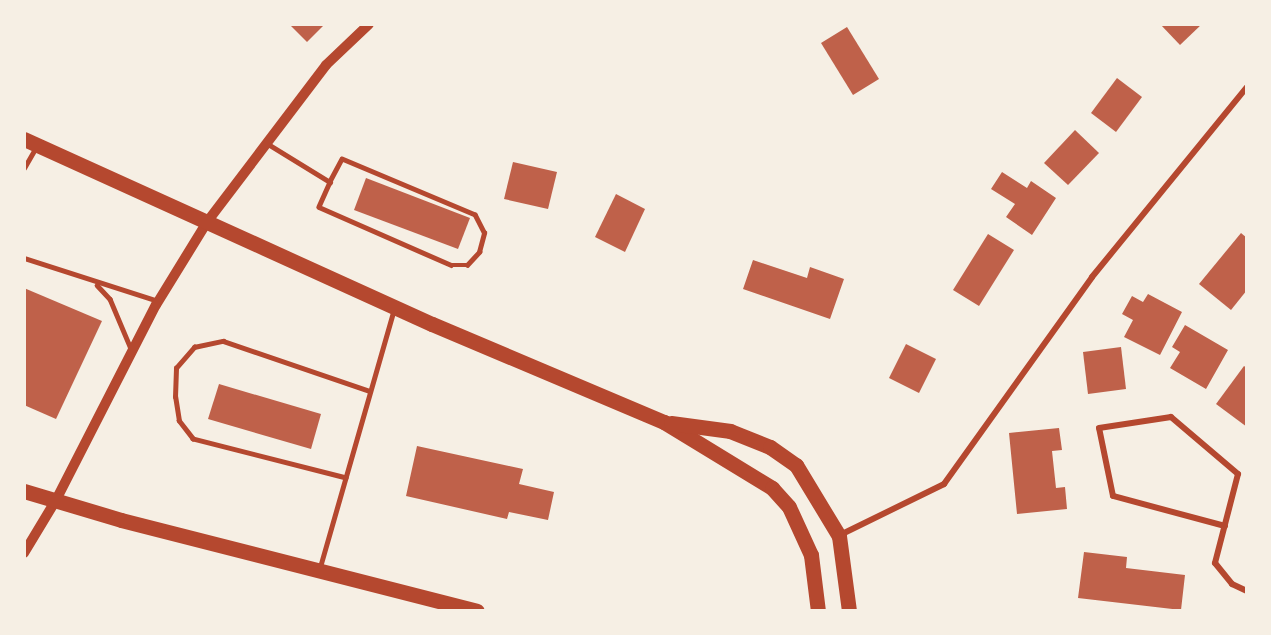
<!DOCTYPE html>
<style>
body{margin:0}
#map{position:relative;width:1271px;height:635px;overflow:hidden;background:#f6efe4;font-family:Inter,sans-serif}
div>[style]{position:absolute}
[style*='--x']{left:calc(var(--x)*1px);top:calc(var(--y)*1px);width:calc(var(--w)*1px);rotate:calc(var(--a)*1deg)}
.building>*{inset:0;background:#bf614a}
.service>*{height:4.5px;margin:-2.25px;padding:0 2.25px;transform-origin:2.25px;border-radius:2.25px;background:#b5482f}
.minor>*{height:6px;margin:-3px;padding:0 3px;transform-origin:3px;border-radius:3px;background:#b5482f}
.tertiary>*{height:10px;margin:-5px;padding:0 5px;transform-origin:5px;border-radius:5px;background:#b5482f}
.primary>*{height:15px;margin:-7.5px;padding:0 7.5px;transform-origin:7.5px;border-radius:7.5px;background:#b5482f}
span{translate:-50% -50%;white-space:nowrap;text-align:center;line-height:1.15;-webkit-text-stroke:6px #f6efe4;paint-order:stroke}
.frame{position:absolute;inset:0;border:26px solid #f6efe4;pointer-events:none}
</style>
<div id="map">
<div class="building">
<i style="clip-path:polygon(289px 24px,325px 24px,307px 42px)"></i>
<i style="clip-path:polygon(1160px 24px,1202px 24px,1180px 45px)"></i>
<i style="clip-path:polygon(847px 27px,879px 79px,853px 95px,821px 43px)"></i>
<i style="clip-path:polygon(1117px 78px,1142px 97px,1116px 132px,1091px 113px)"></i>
<i style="clip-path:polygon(1075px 130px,1099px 153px,1068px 185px,1044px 163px)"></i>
<i style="clip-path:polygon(513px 162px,557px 172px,548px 209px,504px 199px)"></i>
<i style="clip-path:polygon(1002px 172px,1027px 188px,1031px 181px,1056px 198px,1032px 235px,1006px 217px,1015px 204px,991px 189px)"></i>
<i style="clip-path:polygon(366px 178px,470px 218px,458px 249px,354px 210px)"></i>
<i style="clip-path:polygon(616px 194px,645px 209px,625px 252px,595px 237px)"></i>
<i style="clip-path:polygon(1241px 233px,1247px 238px,1247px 290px,1231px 310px,1199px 284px)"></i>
<i style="clip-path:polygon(988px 234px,1014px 250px,979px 306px,953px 290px)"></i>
<i style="clip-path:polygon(753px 260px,807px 278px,810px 267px,844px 279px,830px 319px,743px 289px)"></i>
<i style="clip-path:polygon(24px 288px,102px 321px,56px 419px,24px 405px)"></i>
<i style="clip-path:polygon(1148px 294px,1182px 312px,1160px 355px,1124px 337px,1133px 320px,1122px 314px,1132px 296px,1143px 302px)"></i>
<i style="clip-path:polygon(1185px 325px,1228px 350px,1206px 389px,1170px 368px,1180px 352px,1172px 347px)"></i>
<i style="clip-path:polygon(906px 344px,936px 359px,919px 393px,889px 378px)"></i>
<i style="clip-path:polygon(1121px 347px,1126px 389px,1088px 394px,1083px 352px)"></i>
<i style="clip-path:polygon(1244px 366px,1247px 368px,1247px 427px,1216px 404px)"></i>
<i style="clip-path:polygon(219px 384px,321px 414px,311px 449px,208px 419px)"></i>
<i style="clip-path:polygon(1059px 428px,1062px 450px,1052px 451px,1056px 488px,1065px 487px,1067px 509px,1017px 514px,1009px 433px)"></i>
<i style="clip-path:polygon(417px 446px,523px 469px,519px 484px,554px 492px,548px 520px,509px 512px,507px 519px,406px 496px)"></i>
<i style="clip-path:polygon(1084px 552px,1127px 557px,1126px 568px,1185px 575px,1181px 610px,1078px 598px)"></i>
</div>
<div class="service">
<i style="--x:268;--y:144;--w:73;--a:31.5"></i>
<i style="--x:330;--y:182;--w:27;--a:114"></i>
<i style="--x:319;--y:207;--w:144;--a:23.7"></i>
<i style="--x:451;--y:265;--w:16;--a:0"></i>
<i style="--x:467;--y:265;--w:18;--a:-47"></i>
<i style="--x:479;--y:252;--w:20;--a:-75"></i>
<i style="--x:484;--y:233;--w:20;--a:-117"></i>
<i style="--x:475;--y:215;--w:144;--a:-157.2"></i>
<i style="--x:342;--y:159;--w:26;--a:118"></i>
<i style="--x:24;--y:168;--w:24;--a:-60"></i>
<i style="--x:24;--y:258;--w:141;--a:17.8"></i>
<i style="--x:97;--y:285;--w:19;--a:47"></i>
<i style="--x:110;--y:299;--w:56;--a:67.1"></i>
<i style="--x:346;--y:478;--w:158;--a:-165.7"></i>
<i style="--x:193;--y:439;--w:23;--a:-128"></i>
<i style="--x:179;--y:421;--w:24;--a:-99"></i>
<i style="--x:175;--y:397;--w:29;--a:-88"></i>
<i style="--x:176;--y:368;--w:28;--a:-49"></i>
<i style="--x:194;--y:347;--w:30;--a:-12"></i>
<i style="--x:223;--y:341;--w:155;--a:18.8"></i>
<i style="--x:320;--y:567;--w:268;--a:-74"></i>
</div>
<div class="minor">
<i style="--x:1225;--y:526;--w:116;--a:-165"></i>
<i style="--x:1113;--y:496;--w:69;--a:-101.6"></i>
<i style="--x:1099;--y:428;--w:73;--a:-8.7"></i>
<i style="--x:1171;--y:417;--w:88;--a:40.4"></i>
<i style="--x:1238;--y:474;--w:92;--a:104.5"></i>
<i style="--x:1215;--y:563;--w:27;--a:51"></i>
<i style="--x:1232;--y:584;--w:17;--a:25"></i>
<i style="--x:840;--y:535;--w:116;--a:-26.1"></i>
<i style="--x:944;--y:484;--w:254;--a:-54.4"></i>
<i style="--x:1092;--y:277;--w:245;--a:-50.8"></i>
</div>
<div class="tertiary">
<i style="--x:24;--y:553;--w:62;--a:-58.9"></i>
<i style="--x:56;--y:500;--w:219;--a:-62.9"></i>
<i style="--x:156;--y:305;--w:97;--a:-58.4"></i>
<i style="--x:207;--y:222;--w:197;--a:-52.8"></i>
<i style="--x:326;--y:65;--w:59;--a:-43.6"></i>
</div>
<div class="primary">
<i style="--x:24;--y:139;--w:448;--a:24.4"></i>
<i style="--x:432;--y:324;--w:252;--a:22.9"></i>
<i style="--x:664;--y:422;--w:127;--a:31.4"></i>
<i style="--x:772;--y:488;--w:25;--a:48"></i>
<i style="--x:789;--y:507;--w:53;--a:65.4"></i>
<i style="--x:811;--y:555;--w:56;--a:82.9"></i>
<i style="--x:671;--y:423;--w:60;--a:7.7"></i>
<i style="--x:730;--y:431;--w:43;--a:21.8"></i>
<i style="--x:770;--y:447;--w:32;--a:35"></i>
<i style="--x:796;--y:465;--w:83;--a:58.8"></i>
<i style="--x:839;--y:536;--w:76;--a:82.4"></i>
<i style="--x:24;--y:491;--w:101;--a:16.6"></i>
<i style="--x:121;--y:520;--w:367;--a:14.3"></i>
</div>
<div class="frame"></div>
</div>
